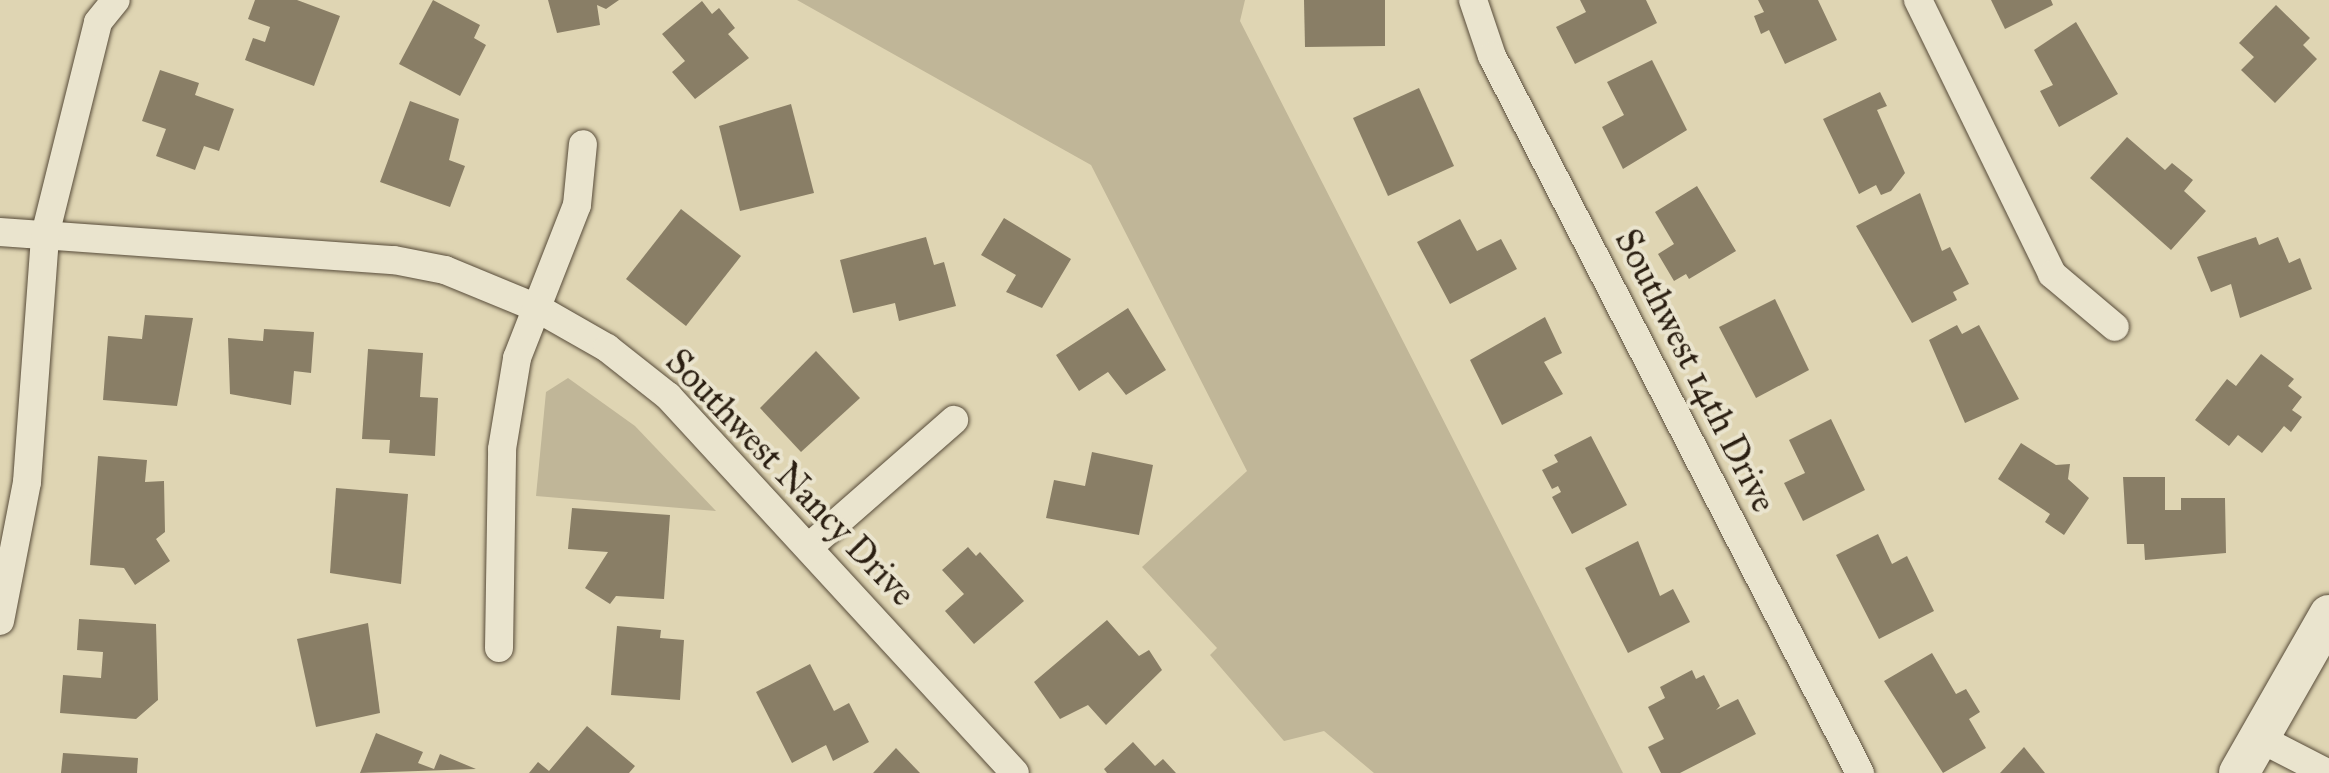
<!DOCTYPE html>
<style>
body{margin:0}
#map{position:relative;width:2329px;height:773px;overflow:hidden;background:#dfd5b3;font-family:"IM FELL Great Primer",serif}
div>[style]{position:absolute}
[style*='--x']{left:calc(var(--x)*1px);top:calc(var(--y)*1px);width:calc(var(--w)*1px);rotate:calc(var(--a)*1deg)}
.green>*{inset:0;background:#c0b698}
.building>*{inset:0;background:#897e66}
.roads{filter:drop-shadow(0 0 2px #584c3a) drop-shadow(0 0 2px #584c3a)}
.minor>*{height:28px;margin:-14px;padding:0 14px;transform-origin:14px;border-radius:14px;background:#eae4ce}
.secondary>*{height:40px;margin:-20px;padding:0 20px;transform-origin:20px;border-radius:20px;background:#eae4ce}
span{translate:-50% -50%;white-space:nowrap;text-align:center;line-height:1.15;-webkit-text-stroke:8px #eae4ce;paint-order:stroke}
.street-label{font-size:35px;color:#2b1f12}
</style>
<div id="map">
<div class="green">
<i style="clip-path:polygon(797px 0,1245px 0,1240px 21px,1623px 773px,1374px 773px,1324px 731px,1284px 741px,1210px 655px,1217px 648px,1142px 567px,1247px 471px,1091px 165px)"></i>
<i style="clip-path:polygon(568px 378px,635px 426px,716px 511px,536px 496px,546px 392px)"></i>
</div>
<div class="building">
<i style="clip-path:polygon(255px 0,297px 0,340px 16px,314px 86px,245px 60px,253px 38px,265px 42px,270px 27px,248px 19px)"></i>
<i style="clip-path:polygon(433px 0,480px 25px,474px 38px,486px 45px,460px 96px,399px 64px)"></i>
<i style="clip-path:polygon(548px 0,619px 0,606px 9px,597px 5px,600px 25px,557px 33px)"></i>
<i style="clip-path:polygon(1304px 0,1385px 0,1385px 46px,1305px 47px)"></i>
<i style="clip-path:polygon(1580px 0,1646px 0,1657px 23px,1575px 64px,1556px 27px,1586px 12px)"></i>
<i style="clip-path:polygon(1758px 0,1818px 0,1837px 40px,1785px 64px,1769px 30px,1761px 34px,1754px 16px,1764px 12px)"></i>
<i style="clip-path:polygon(1991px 0,2051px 0,2053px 5px,2005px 29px)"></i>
<i style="clip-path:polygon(702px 1px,712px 14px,719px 8px,735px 28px,728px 34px,749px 58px,695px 99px,672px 72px,685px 61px,662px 34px)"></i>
<i style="clip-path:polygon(2276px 5px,2310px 38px,2303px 45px,2317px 59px,2275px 103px,2241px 70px,2254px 57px,2239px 43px)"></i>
<i style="clip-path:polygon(2076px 22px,2118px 94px,2059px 127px,2040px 91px,2053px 85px,2034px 50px)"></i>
<i style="clip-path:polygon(1652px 60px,1687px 130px,1623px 169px,1602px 127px,1624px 115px,1607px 82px)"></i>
<i style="clip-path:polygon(160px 70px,199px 83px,195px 95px,234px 109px,219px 151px,204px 146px,195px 170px,156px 156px,166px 129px,142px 121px)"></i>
<i style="clip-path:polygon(1419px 88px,1454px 166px,1388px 196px,1353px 118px)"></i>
<i style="clip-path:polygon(1880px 92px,1887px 106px,1877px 110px,1905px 173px,1891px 191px,1881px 195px,1876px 185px,1859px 194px,1823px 119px)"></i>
<i style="clip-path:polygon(410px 101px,459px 119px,449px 160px,465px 166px,450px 207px,380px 182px)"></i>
<i style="clip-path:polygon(791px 104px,814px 193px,740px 211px,719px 126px)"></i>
<i style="clip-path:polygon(2127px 137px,2165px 170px,2172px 163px,2193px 180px,2184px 191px,2206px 211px,2171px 250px,2090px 178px)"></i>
<i style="clip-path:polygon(1697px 186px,1736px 251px,1689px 279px,1686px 274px,1674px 281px,1658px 254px,1674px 244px,1655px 212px)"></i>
<i style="clip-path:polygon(1920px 193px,1942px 251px,1950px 247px,1969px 284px,1953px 292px,1957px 300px,1912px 323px,1856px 226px)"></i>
<i style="clip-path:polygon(681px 209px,741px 256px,686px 326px,626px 279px)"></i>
<i style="clip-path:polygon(1004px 218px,1071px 259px,1042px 308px,1006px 292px,1016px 275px,981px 255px)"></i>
<i style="clip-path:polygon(1460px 219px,1477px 251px,1501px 239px,1517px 269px,1450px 304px,1417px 242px)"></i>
<i style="clip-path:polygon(926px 237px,934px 265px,944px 262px,956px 306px,899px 321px,895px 303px,853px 313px,840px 260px)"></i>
<i style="clip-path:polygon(2256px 237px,2259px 245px,2278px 237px,2289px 263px,2300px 258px,2312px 289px,2240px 318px,2231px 284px,2211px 292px,2197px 257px)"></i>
<i style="clip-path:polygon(1775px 299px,1809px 370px,1756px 398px,1719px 327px)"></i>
<i style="clip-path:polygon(1128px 308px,1166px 370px,1126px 395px,1108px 372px,1079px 391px,1056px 355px)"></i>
<i style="clip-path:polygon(145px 315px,193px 318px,177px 406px,103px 400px,108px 336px,142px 339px)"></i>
<i style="clip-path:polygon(1545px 317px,1562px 353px,1544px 362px,1563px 394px,1502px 425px,1470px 360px)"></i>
<i style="clip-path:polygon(1957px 325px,1962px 334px,1979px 325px,2019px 399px,1965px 423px,1929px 340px)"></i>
<i style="clip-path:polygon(264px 329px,314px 332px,311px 373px,294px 371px,291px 405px,230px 394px,228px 338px,263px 341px)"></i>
<i style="clip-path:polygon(368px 349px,423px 353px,420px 397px,438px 398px,435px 456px,389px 453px,390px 440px,362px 439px)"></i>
<i style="clip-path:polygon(816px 351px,860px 398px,801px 452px,760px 408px)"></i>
<i style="clip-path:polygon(2261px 354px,2294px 379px,2288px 386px,2302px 397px,2292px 410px,2302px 417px,2291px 432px,2284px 426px,2262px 453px,2238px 435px,2229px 446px,2195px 420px,2227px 379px,2236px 386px)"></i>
<i style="clip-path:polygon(1831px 419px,1865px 490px,1803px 521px,1784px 483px,1805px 473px,1789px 440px)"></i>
<i style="clip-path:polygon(1591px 436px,1627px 505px,1572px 534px,1552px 497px,1561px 492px,1558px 486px,1552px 489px,1542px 470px,1558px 462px,1554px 455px)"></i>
<i style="clip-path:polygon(2021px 443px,2056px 465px,2070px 464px,2068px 479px,2089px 498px,2064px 535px,2045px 522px,2050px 514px,1998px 479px)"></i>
<i style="clip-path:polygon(1092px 452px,1153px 465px,1139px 535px,1046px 518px,1054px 480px,1085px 486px)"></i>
<i style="clip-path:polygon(98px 456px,147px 460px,145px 482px,164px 481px,165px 532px,156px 539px,170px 561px,135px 585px,124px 568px,90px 565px)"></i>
<i style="clip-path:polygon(2123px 477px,2165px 477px,2165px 510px,2181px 510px,2181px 498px,2225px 498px,2226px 553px,2145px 560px,2144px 544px,2127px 544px)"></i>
<i style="clip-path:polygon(336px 488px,408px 494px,401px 584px,330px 573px)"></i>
<i style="clip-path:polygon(572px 508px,670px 515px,664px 599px,616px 596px,610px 604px,585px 588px,608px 552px,568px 549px)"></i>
<i style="clip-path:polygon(1878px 534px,1892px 564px,1907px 556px,1934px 611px,1879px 639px,1836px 555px)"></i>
<i style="clip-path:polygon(1638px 541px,1660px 596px,1673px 589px,1690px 622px,1628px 653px,1585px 568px)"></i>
<i style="clip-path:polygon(968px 547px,976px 556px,980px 552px,1024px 601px,974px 644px,945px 611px,964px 594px,942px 570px)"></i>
<i style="clip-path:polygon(79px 619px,156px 624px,158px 700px,136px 719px,60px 713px,63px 675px,101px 678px,103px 652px,77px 650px)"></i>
<i style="clip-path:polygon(1107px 620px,1139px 656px,1149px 650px,1162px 670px,1106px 725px,1088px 705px,1060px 719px,1034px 682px)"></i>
<i style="clip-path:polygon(368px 623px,380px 713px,316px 727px,297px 639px)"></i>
<i style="clip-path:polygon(617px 626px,661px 630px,660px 638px,684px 640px,680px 700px,611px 695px)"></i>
<i style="clip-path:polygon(1932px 653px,1956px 694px,1966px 689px,1980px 712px,1969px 719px,1986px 748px,1943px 773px,1884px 681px)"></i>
<i style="clip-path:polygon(810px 664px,834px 711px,849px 703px,869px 742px,833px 761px,826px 745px,792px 763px,756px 692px)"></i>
<i style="clip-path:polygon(1692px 670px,1696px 679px,1704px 675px,1720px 706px,1716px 710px,1738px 699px,1756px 734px,1680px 773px,1661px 773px,1648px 747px,1664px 739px,1648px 707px,1665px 698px,1660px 687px)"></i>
<i style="clip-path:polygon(587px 726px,635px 766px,629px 773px,529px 773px,538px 762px,549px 771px)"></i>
<i style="clip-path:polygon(376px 733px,423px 752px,418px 763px,434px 769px,440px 754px,476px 769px,360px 773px)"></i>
<i style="clip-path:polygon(1133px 742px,1155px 766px,1163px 759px,1176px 773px,1107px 773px,1104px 769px)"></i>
<i style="clip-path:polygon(2024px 747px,2045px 773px,2000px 773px)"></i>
<i style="clip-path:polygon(896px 748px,920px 773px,873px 773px)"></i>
<i style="clip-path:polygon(63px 753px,138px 758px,137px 773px,61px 773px)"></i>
</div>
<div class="roads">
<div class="minor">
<i style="--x:1473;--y:0;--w:59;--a:71.3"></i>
<i style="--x:1492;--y:56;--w:806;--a:62.83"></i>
<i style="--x:1918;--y:0;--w:305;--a:63.9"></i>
<i style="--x:2052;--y:274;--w:82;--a:40.1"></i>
<i style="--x:0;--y:232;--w:395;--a:4.1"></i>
<i style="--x:394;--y:260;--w:52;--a:11.1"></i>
<i style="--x:445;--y:270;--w:100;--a:22.4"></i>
<i style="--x:537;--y:308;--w:81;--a:29.7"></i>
<i style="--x:607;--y:348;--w:78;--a:38.2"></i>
<i style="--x:668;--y:396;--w:512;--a:47.37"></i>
<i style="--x:809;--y:547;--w:193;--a:-41.2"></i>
<i style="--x:0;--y:621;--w:142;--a:-79"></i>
<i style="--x:27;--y:482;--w:248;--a:-85.8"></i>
<i style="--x:45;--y:235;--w:219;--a:-76"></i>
<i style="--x:98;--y:22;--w:28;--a:-51"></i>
<i style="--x:499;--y:648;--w:199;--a:-89.1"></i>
<i style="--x:502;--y:449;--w:92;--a:-80.6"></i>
<i style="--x:517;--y:358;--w:164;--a:-68.6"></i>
<i style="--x:577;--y:205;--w:61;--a:-84.4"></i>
<i style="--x:2259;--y:738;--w:76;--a:27.2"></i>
</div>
<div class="secondary">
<i style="--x:2239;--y:773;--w:182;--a:-60.3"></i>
</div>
</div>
<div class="street-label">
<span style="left:1695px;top:371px;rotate:63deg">Southwest 14th Drive</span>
<span style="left:790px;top:478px;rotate:46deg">Southwest Nancy Drive</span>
</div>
</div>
